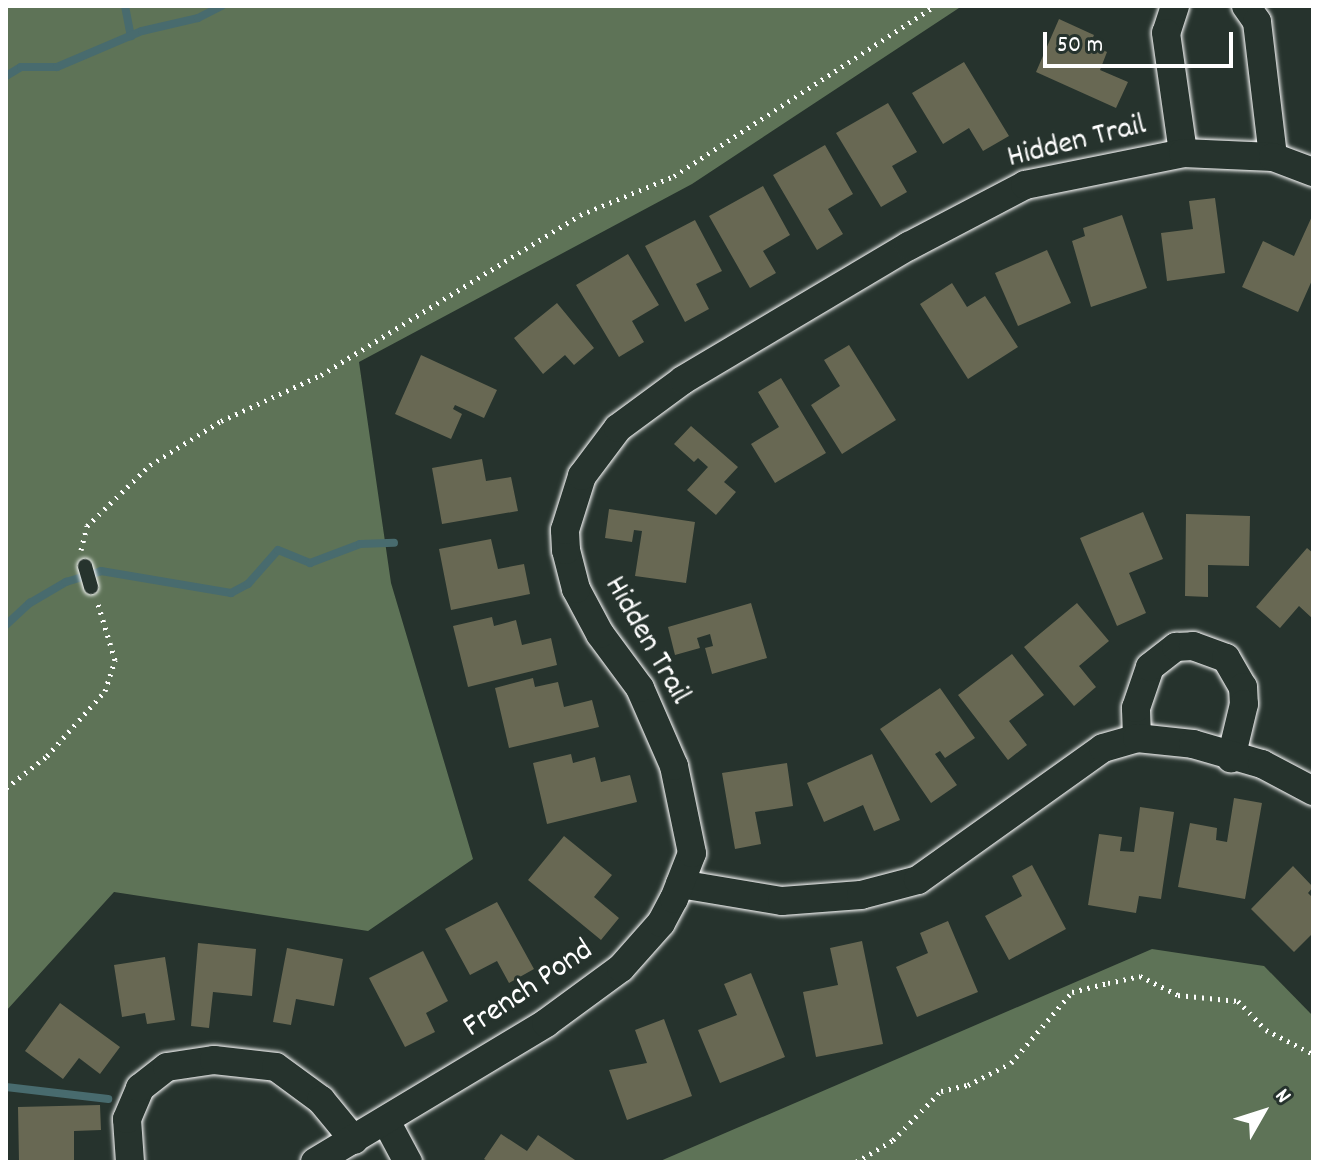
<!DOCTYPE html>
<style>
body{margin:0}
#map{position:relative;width:1319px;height:1168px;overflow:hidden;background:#26332d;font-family:Dekko,sans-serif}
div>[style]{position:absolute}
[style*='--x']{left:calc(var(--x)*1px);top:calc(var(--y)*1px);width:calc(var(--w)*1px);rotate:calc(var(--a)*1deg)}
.green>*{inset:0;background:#5e7357}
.stream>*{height:8px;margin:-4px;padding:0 4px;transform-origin:4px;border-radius:4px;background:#486b6e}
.building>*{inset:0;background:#686853}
.path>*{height:5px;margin-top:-2.5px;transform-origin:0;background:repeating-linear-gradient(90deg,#fff 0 2px,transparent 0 8px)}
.roads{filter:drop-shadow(0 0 2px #fff) drop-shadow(0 0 2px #fff)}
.lane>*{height:14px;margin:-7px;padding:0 7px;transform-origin:7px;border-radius:7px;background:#26332d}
.street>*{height:28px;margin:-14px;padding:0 14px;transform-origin:14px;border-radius:14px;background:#26332d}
span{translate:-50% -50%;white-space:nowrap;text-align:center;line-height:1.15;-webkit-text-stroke:6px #26332d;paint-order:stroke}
.street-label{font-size:32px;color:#fff}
.frame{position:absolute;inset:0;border:8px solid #fff;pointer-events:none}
.north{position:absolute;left:1223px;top:1072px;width:80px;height:80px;-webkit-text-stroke:6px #26332d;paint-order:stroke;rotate:51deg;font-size:22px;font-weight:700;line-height:32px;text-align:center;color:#fff}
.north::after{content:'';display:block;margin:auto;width:28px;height:36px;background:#fff;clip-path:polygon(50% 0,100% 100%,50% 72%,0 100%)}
.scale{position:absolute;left:1043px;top:32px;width:190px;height:36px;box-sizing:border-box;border:4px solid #fff;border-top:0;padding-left:10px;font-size:24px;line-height:28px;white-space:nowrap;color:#fff;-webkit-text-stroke:6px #26332d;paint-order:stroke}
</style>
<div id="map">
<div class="green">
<i style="clip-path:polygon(6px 6px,962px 6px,692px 184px,359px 362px,391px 583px,473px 859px,368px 931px,114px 892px,6px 1011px)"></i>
<i style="clip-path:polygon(1152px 949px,1264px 966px,1313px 1016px,1313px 1162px,658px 1162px)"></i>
</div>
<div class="stream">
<i style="--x:125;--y:6;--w:31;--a:79"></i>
<i style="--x:6;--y:76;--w:17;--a:-31"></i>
<i style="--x:21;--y:67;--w:36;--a:0"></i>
<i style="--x:57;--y:67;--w:92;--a:-23"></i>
<i style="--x:142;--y:31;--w:57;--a:-13.1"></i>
<i style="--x:198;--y:18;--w:27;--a:-27"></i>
<i style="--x:6;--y:625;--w:33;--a:-43"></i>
<i style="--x:30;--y:603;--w:42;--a:-30.3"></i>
<i style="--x:66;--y:582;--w:37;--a:-17"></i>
<i style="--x:101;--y:571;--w:132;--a:9.6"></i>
<i style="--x:231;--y:593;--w:19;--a:-28"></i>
<i style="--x:248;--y:584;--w:45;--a:-48.6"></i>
<i style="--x:278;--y:550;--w:35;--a:22"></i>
<i style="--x:310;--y:563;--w:53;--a:-20.8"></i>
<i style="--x:360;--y:544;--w:34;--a:-2"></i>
<i style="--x:6;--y:1087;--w:103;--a:6.7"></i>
</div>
<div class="building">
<i style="clip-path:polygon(1059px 19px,1094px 35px,1090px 44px,1107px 52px,1100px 70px,1128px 82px,1116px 108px,1036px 72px)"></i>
<i style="clip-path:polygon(964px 62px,1009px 136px,983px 151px,969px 128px,943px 144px,912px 93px)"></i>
<i style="clip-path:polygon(888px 103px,917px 152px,892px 166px,907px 192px,881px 207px,836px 133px)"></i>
<i style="clip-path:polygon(825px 145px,853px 194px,828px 209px,843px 234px,817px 250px,773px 175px)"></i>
<i style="clip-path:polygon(763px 186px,790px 235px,763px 251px,776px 273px,750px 288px,709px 216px)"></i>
<i style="clip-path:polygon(1215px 198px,1225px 273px,1167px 281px,1161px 233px,1193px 229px,1189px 201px)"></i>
<i style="clip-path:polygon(1313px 214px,1313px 278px,1298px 312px,1242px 287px,1263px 241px,1294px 256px)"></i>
<i style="clip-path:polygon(1122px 215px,1147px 288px,1091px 307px,1072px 241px,1085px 236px,1083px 228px)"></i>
<i style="clip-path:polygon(695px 220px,722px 271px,696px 284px,709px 309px,685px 322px,645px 246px)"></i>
<i style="clip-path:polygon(1047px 250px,1071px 303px,1018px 326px,995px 273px)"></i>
<i style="clip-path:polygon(628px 254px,659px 305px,632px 321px,644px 342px,619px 357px,576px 285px)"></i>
<i style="clip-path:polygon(952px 283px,967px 307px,985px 296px,1018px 347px,968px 379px,920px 304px)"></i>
<i style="clip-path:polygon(557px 303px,594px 348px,574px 365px,565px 355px,543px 374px,514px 338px)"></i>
<i style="clip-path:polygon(849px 345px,896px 420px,842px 454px,811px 405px,840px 386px,824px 360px)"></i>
<i style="clip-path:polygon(421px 355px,497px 390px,484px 418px,455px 405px,453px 409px,462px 414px,451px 439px,395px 414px)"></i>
<i style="clip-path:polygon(781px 378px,826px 453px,775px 483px,751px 444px,779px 427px,758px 392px)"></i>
<i style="clip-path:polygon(691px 426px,738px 467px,724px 482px,736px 492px,716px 515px,687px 490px,708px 467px,698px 458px,694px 462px,674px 444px)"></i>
<i style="clip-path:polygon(482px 459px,486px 481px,511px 477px,518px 511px,442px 524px,432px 468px)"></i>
<i style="clip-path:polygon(609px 509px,695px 522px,686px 583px,635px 576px,642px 531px,634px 530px,632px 542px,605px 538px)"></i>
<i style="clip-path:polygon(1143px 512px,1163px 559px,1129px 573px,1146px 613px,1117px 626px,1080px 538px)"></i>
<i style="clip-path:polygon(1186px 514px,1250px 516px,1249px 566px,1208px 565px,1208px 597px,1185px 596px)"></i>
<i style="clip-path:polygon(491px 539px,498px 569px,524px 564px,530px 594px,451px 610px,439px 549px)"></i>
<i style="clip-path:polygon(1307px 548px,1313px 553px,1313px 619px,1299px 606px,1280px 628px,1256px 607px)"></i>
<i style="clip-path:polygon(751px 603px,767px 658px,712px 674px,705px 648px,713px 646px,710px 634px,697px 638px,700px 648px,675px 655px,668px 627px)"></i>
<i style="clip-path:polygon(1077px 603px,1109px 641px,1079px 666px,1096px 687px,1074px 706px,1024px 647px)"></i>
<i style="clip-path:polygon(492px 617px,494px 626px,516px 620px,522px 645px,551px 638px,557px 665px,468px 687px,453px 626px)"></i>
<i style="clip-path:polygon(1012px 654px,1044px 695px,1009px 721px,1027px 745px,1008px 760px,958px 695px)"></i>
<i style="clip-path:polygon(533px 678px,535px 687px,558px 682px,564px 707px,592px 700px,599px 727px,509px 748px,495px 688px)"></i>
<i style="clip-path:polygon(940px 688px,975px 738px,945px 758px,940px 751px,935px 754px,957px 785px,931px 803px,880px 729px)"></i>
<i style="clip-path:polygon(571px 754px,573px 763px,595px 757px,601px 782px,630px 775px,637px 802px,547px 824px,533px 763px)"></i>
<i style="clip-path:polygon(872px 754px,900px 820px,874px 831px,863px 805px,824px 822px,807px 783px)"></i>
<i style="clip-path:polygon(787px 763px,793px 806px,755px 812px,761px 844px,735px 849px,722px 773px)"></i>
<i style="clip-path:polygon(1234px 798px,1262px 803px,1245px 899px,1178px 887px,1190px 823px,1217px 828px,1216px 840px,1227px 842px)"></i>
<i style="clip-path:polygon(1140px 807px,1174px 812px,1161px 899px,1139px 896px,1136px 913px,1088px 905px,1099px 834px,1122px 837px,1120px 851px,1134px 852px)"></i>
<i style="clip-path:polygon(564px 836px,612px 875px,594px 897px,619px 918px,601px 940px,528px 880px)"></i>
<i style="clip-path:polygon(1032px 865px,1066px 929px,1009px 960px,985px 916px,1022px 896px,1012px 876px)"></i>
<i style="clip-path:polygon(1293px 866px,1313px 887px,1308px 893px,1313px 898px,1313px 933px,1294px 952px,1251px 909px)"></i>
<i style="clip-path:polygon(497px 902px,534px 969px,509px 983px,497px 961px,470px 975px,445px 929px)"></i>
<i style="clip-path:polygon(948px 921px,978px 992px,917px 1017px,896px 967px,928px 953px,920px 933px)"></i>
<i style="clip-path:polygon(862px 941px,883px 1044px,816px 1057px,803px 992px,838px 985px,830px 948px)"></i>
<i style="clip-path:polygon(198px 943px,256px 949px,252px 996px,213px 992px,209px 1028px,191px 1026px)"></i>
<i style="clip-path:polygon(287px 948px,343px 959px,334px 1006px,296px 999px,291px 1025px,273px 1022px)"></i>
<i style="clip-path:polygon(423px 951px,448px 1001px,426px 1013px,435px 1032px,405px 1047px,369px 978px)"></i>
<i style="clip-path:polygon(165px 957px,175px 1020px,147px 1024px,145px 1013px,122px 1017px,114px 965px)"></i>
<i style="clip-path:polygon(751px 973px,785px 1057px,720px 1083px,698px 1030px,737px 1015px,724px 984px)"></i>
<i style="clip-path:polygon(60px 1003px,120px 1047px,100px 1074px,79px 1058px,63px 1079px,25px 1051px)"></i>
<i style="clip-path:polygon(664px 1019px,692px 1096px,627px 1120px,609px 1070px,647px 1063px,635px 1030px)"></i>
<i style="clip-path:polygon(100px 1105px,101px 1130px,74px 1131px,74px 1161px,19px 1162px,18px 1107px)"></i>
<i style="clip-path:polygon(501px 1134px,527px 1151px,538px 1135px,578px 1162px,489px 1162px,484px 1159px)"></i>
</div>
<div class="path">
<i style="--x:81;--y:550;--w:25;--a:-76"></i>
<i style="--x:87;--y:526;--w:88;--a:-44.1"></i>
<i style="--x:150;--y:465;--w:84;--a:-31.8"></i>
<i style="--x:221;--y:421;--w:110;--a:-24.7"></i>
<i style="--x:321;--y:375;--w:304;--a:-31.7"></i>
<i style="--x:580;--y:215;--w:102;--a:-22.5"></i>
<i style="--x:674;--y:176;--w:311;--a:-33.1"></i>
<i style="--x:6;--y:788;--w:52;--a:-38"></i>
<i style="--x:47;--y:756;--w:87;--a:-48.3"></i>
<i style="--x:105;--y:691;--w:33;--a:-72"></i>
<i style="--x:115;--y:660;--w:59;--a:-106.9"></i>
<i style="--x:856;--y:1162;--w:43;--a:-30.7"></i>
<i style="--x:893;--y:1140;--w:69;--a:-45.6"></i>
<i style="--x:941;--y:1091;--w:28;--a:-13"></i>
<i style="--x:968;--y:1085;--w:48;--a:-27.1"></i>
<i style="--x:1011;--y:1063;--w:94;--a:-49.3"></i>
<i style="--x:1072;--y:992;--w:37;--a:-14"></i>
<i style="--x:1108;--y:983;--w:33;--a:-12"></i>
<i style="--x:1140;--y:976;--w:42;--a:26.6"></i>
<i style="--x:1178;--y:995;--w:60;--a:5.7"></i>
<i style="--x:1238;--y:1001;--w:40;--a:46"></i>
<i style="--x:1266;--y:1030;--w:53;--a:27.1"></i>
</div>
<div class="roads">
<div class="lane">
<i style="--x:85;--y:566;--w:22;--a:74"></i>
</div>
<div class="street">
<i style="--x:1175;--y:6;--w:28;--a:108"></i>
<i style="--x:1166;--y:33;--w:121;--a:81.9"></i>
<i style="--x:1246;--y:6;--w:19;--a:55"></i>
<i style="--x:1257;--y:22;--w:136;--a:83.2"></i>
<i style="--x:1137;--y:738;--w:30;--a:-92"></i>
<i style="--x:1136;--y:708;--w:43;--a:-71.1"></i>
<i style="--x:1150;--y:667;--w:33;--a:-38"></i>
<i style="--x:1176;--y:647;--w:17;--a:-3"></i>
<i style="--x:1193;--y:646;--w:35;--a:20"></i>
<i style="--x:1226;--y:658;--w:34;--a:60"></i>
<i style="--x:1243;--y:687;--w:17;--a:87"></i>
<i style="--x:1244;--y:704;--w:56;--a:103.5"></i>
<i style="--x:680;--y:884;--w:103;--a:9.5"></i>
<i style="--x:782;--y:901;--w:79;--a:-4.3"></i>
<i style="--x:861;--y:895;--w:59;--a:-14.7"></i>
<i style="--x:918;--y:880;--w:227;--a:-35.5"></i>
<i style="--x:1103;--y:748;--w:35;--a:-16"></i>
<i style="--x:1137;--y:738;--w:56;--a:6.1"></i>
<i style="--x:1193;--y:744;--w:72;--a:16.2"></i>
<i style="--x:1262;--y:764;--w:58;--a:27.9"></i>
<i style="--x:386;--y:1121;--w:47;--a:61.8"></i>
<i style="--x:130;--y:1162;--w:43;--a:-94"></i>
<i style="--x:127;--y:1119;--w:34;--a:-67"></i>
<i style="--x:140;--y:1088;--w:34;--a:-38"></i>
<i style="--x:167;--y:1067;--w:48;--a:-8.5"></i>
<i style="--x:214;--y:1060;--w:62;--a:6.4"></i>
<i style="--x:276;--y:1067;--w:56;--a:36.3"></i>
<i style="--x:321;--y:1100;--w:52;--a:50.5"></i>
<i style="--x:315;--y:1162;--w:270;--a:-31"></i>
<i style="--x:546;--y:1023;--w:93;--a:-36.3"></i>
<i style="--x:621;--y:968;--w:60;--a:-48.4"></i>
<i style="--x:661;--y:923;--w:27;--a:-62"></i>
<i style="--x:674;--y:899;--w:49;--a:-68.6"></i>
<i style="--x:692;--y:853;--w:89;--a:-101.7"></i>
<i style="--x:674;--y:766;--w:85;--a:-113.6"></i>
<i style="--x:640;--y:688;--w:67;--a:-126.5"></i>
<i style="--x:600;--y:634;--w:51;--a:-118.1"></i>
<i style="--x:576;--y:589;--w:40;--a:-104.4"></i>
<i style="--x:566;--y:550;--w:20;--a:-93"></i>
<i style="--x:565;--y:530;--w:57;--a:-72.5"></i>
<i style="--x:582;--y:476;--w:60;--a:-53.1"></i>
<i style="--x:618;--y:428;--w:81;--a:-36.4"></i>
<i style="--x:683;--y:380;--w:263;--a:-30.7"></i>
<i style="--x:909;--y:246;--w:131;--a:-27.7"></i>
<i style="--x:1025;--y:185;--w:161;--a:-11.4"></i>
<i style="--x:1183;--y:153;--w:90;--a:2.5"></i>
<i style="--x:1273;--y:157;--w:43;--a:20.6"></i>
</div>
</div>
<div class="street-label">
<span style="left:1077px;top:143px;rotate:-14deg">Hidden Trail</span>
<span style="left:646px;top:641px;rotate:60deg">Hidden Trail</span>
<span style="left:529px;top:990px;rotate:-34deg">French Pond</span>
</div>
<div class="frame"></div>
<div class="north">N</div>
<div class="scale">50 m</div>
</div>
